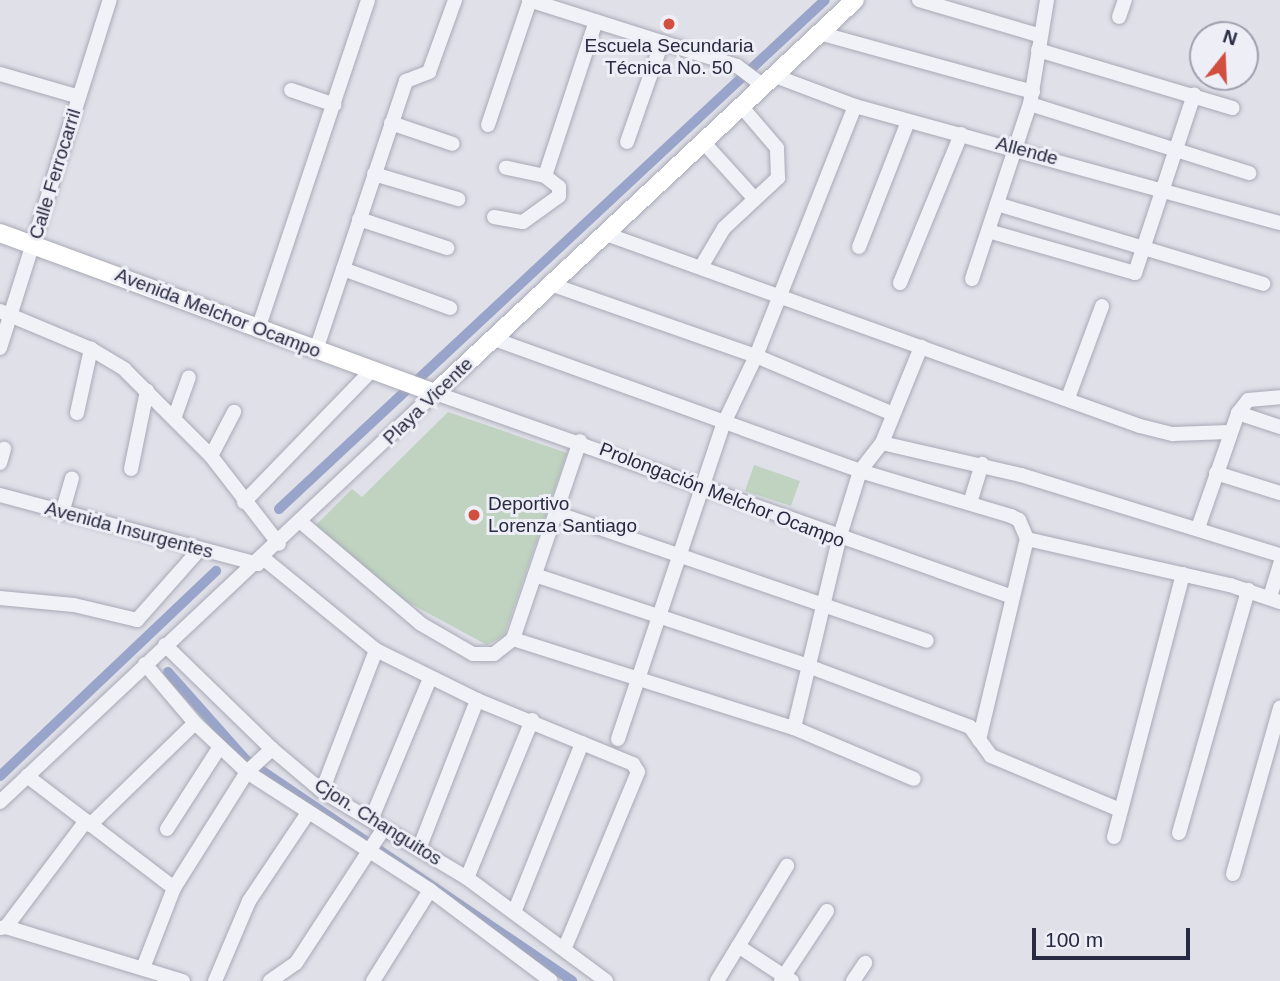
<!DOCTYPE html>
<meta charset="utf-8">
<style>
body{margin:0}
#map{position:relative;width:1280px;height:981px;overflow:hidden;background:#dfe0e8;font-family:Arial,sans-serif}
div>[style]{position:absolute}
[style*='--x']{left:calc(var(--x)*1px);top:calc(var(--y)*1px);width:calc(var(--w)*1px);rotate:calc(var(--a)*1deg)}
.green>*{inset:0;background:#bfd3c0}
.canal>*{height:10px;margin:-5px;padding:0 5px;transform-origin:5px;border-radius:5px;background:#98a4ca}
.roads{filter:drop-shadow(0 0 2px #a8a9b6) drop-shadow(0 0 2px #a8a9b6)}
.minor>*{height:14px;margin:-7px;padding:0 7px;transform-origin:7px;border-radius:7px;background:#f1f2f7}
.major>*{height:18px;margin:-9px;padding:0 9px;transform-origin:9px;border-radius:9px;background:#fff}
.dots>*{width:19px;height:19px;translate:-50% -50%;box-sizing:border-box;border:4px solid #eeeff6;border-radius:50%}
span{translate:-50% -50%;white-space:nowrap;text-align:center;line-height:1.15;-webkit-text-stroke:6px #eeeff6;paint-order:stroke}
.poi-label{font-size:19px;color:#272a40}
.left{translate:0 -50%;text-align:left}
.street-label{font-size:19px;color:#272a40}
.north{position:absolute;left:1189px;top:21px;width:70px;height:70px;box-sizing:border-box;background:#eeeff6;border:2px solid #9ea0ad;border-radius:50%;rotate:18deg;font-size:19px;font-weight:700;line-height:28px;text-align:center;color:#272a40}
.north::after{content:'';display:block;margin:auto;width:24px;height:32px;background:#d24f40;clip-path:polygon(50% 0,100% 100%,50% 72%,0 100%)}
.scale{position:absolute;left:1032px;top:928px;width:158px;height:32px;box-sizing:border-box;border:4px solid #272a40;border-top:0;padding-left:9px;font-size:21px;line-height:24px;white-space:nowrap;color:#272a40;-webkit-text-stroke:5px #eeeff6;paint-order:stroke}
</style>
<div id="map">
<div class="green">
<i style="clip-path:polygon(448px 412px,567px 453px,504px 636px,487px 645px,389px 592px,314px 527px,352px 489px,362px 497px)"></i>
<i style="clip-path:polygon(754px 465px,800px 481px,791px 506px,745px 491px)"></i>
</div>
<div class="canal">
<i style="--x:279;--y:509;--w:746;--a:-42.99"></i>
<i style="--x:168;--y:672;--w:118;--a:48.4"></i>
<i style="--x:246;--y:760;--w:394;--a:34.1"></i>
<i style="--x:0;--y:776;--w:298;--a:-43.5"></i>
</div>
<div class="roads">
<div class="minor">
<i style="--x:529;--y:0;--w:218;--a:17.6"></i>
<i style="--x:737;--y:66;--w:34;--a:37"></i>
<i style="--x:919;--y:0;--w:124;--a:16.4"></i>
<i style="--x:1119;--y:17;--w:18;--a:-71"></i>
<i style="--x:819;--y:33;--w:222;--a:15.4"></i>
<i style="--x:1038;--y:50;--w:203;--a:16.6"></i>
<i style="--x:0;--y:74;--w:82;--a:16.2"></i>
<i style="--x:775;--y:76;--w:85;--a:20.6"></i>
<i style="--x:855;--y:106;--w:441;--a:15.4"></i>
<i style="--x:291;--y:90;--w:46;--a:18.8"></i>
<i style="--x:1030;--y:104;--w:230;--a:17.5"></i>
<i style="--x:391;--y:123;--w:65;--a:18.7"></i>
<i style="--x:488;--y:125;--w:132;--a:-71.4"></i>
<i style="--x:627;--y:142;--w:106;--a:-70.7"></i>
<i style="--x:705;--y:144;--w:73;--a:47.8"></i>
<i style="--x:374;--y:174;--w:88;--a:16.6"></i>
<i style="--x:545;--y:176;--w:163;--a:-71.8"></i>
<i style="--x:997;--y:204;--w:278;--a:16.7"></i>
<i style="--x:494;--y:217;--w:29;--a:10"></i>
<i style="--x:523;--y:222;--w:44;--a:-35.8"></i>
<i style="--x:559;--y:196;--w:9;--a:-90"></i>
<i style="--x:559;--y:187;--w:18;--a:-142"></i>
<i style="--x:545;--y:176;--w:40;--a:-168"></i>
<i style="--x:359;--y:219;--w:93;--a:18.2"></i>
<i style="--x:988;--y:231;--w:153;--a:15.9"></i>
<i style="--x:1135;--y:273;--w:188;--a:-71.7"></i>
<i style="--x:606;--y:234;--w:567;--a:19.78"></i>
<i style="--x:1140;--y:426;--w:34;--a:14"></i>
<i style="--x:1173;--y:434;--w:56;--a:-2"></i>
<i style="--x:859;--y:247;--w:135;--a:-68.7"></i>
<i style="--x:701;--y:267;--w:45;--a:-59.5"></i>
<i style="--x:724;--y:228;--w:74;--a:-42.8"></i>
<i style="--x:778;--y:178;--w:30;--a:-92"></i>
<i style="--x:777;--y:148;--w:54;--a:-130.5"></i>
<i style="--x:343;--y:269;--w:114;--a:20"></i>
<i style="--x:972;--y:279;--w:184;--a:-71.7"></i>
<i style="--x:1030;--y:104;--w:105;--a:-80.7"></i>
<i style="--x:900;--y:283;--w:161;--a:-67.7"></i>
<i style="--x:553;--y:285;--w:215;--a:19.3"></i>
<i style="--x:756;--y:356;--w:147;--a:22.9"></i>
<i style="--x:0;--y:311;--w:99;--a:22.7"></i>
<i style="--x:91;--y:349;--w:39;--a:31"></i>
<i style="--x:124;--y:369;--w:123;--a:45"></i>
<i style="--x:211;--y:456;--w:111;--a:52.3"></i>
<i style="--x:258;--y:329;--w:347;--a:-71.5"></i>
<i style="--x:494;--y:339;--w:389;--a:19.8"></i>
<i style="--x:860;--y:471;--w:158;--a:16.6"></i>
<i style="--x:1011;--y:516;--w:9;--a:27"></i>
<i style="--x:1019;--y:520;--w:21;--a:67"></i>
<i style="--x:1027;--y:539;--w:208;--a:12.8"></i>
<i style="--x:1230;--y:585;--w:53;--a:18.8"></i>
<i style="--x:0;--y:348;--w:365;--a:-72.5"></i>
<i style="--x:316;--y:350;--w:284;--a:-71.5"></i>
<i style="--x:406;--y:81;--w:25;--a:-21"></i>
<i style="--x:429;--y:72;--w:77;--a:-70.1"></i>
<i style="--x:435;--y:393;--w:610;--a:19.45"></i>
<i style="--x:1068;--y:398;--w:98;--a:-69.7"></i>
<i style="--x:77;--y:413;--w:66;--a:-77.7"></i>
<i style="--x:1238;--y:413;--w:44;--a:18.4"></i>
<i style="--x:175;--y:416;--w:41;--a:-70.3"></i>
<i style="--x:882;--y:443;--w:143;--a:13"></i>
<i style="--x:1021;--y:475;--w:271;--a:17.2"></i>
<i style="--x:211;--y:456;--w:50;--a:-62.4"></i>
<i style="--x:0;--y:463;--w:15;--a:-74"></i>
<i style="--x:131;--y:469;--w:80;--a:-78.4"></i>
<i style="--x:1216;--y:473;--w:67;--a:17.4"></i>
<i style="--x:0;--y:495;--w:267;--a:15"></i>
<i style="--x:244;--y:502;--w:182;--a:-45.9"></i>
<i style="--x:970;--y:503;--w:41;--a:-72.9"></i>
<i style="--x:62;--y:513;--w:36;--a:-74"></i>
<i style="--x:556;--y:513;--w:392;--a:19"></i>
<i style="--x:302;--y:523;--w:156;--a:40.3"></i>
<i style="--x:421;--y:624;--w:60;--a:30"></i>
<i style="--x:473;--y:654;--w:21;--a:0"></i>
<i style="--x:494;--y:654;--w:24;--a:-38"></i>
<i style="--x:513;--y:639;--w:209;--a:-71.3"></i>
<i style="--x:1198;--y:528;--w:122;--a:-70.8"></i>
<i style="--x:1238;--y:413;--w:16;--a:-52"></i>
<i style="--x:1248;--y:400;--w:32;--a:-5"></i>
<i style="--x:263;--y:558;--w:146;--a:39.2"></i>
<i style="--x:376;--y:650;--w:113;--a:26.3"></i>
<i style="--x:477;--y:700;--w:169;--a:22.3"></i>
<i style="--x:633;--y:764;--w:9;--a:58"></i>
<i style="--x:638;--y:772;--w:190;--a:112.6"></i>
<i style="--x:535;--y:575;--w:288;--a:18.4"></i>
<i style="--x:808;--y:666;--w:173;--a:20.6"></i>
<i style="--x:970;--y:727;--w:36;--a:54"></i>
<i style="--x:991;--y:756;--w:140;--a:22.7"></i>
<i style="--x:1270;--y:597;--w:34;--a:-73"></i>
<i style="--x:0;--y:598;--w:74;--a:5.4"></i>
<i style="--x:74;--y:605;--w:65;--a:13.4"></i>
<i style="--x:137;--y:620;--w:95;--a:-48.4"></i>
<i style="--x:513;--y:639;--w:295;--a:17.6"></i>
<i style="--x:794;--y:728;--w:130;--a:23"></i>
<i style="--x:165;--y:645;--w:149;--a:44.2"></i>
<i style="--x:272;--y:749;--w:65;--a:40"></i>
<i style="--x:322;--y:791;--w:169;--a:31"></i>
<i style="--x:467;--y:878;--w:173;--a:36.5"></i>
<i style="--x:145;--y:664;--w:77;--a:49.7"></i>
<i style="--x:195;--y:723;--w:71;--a:43.3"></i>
<i style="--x:247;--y:772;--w:218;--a:32.8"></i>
<i style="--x:430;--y:890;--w:151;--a:36.9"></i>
<i style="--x:794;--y:728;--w:194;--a:-76.6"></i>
<i style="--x:839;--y:539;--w:71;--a:-72.8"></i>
<i style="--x:860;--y:471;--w:36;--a:-52"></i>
<i style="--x:882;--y:443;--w:104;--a:-67.9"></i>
<i style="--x:618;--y:739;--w:333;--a:-71.5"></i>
<i style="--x:724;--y:423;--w:74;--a:-64.5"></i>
<i style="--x:756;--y:356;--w:269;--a:-68.4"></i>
<i style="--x:979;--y:740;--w:207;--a:-76.6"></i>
<i style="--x:27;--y:776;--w:185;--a:37.3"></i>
<i style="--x:322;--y:791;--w:151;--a:-69"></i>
<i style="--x:0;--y:802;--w:597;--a:-43.24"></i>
<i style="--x:371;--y:820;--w:154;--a:-67.4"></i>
<i style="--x:90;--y:825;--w:146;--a:-44.2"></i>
<i style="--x:167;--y:829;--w:96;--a:-57.3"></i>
<i style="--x:1179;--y:833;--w:253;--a:-74.1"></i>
<i style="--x:1114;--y:837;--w:272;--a:-75.3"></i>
<i style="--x:419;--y:849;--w:160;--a:-68.7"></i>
<i style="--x:1233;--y:874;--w:173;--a:-74.2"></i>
<i style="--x:467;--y:878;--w:171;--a:-67.6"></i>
<i style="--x:515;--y:910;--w:180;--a:-68.1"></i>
<i style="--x:6;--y:927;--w:185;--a:17"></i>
<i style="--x:0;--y:928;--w:6;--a:-9"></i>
<i style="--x:6;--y:927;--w:133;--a:-53"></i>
<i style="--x:738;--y:946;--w:55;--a:33.1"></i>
<i style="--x:784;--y:976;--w:6;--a:121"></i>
<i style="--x:143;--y:968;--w:86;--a:-68.8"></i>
<i style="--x:174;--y:888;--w:137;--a:-57.8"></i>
<i style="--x:247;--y:772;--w:34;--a:-43"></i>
<i style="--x:215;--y:981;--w:87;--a:-67"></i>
<i style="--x:249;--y:901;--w:106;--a:-56.2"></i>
<i style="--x:270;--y:981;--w:32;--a:-35"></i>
<i style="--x:296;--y:963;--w:161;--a:-56.9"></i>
<i style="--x:373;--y:981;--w:107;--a:-57.9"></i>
<i style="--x:717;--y:981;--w:135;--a:-58.7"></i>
<i style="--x:792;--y:981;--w:9;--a:-148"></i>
<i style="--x:784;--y:976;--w:78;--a:-56.5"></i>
<i style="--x:853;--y:981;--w:22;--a:-56"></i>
</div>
<div class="major">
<i style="--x:0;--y:233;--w:463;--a:20.2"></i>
<i style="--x:435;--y:393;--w:575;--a:-43.1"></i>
</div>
</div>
<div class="dots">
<i style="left:669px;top:24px;background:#d24f40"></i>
<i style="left:474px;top:515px;background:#d24f40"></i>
</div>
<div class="poi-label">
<span style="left:669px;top:57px">Escuela Secundaria<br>Técnica No. 50</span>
<span class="left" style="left:488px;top:515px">Deportivo<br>Lorenza Santiago</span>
</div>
<div class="street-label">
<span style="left:1027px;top:151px;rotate:15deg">Allende</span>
<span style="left:55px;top:174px;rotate:-73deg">Calle Ferrocarril</span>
<span style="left:218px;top:313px;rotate:21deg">Avenida Melchor Ocampo</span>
<span style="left:428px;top:401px;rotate:-44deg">Playa Vicente</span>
<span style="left:722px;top:495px;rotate:21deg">Prolongación Melchor Ocampo</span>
<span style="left:129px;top:530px;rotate:15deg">Avenida Insurgentes</span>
<span style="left:378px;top:822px;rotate:32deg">Cjon. Changuitos</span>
</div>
<div class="north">N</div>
<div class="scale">100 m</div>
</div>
